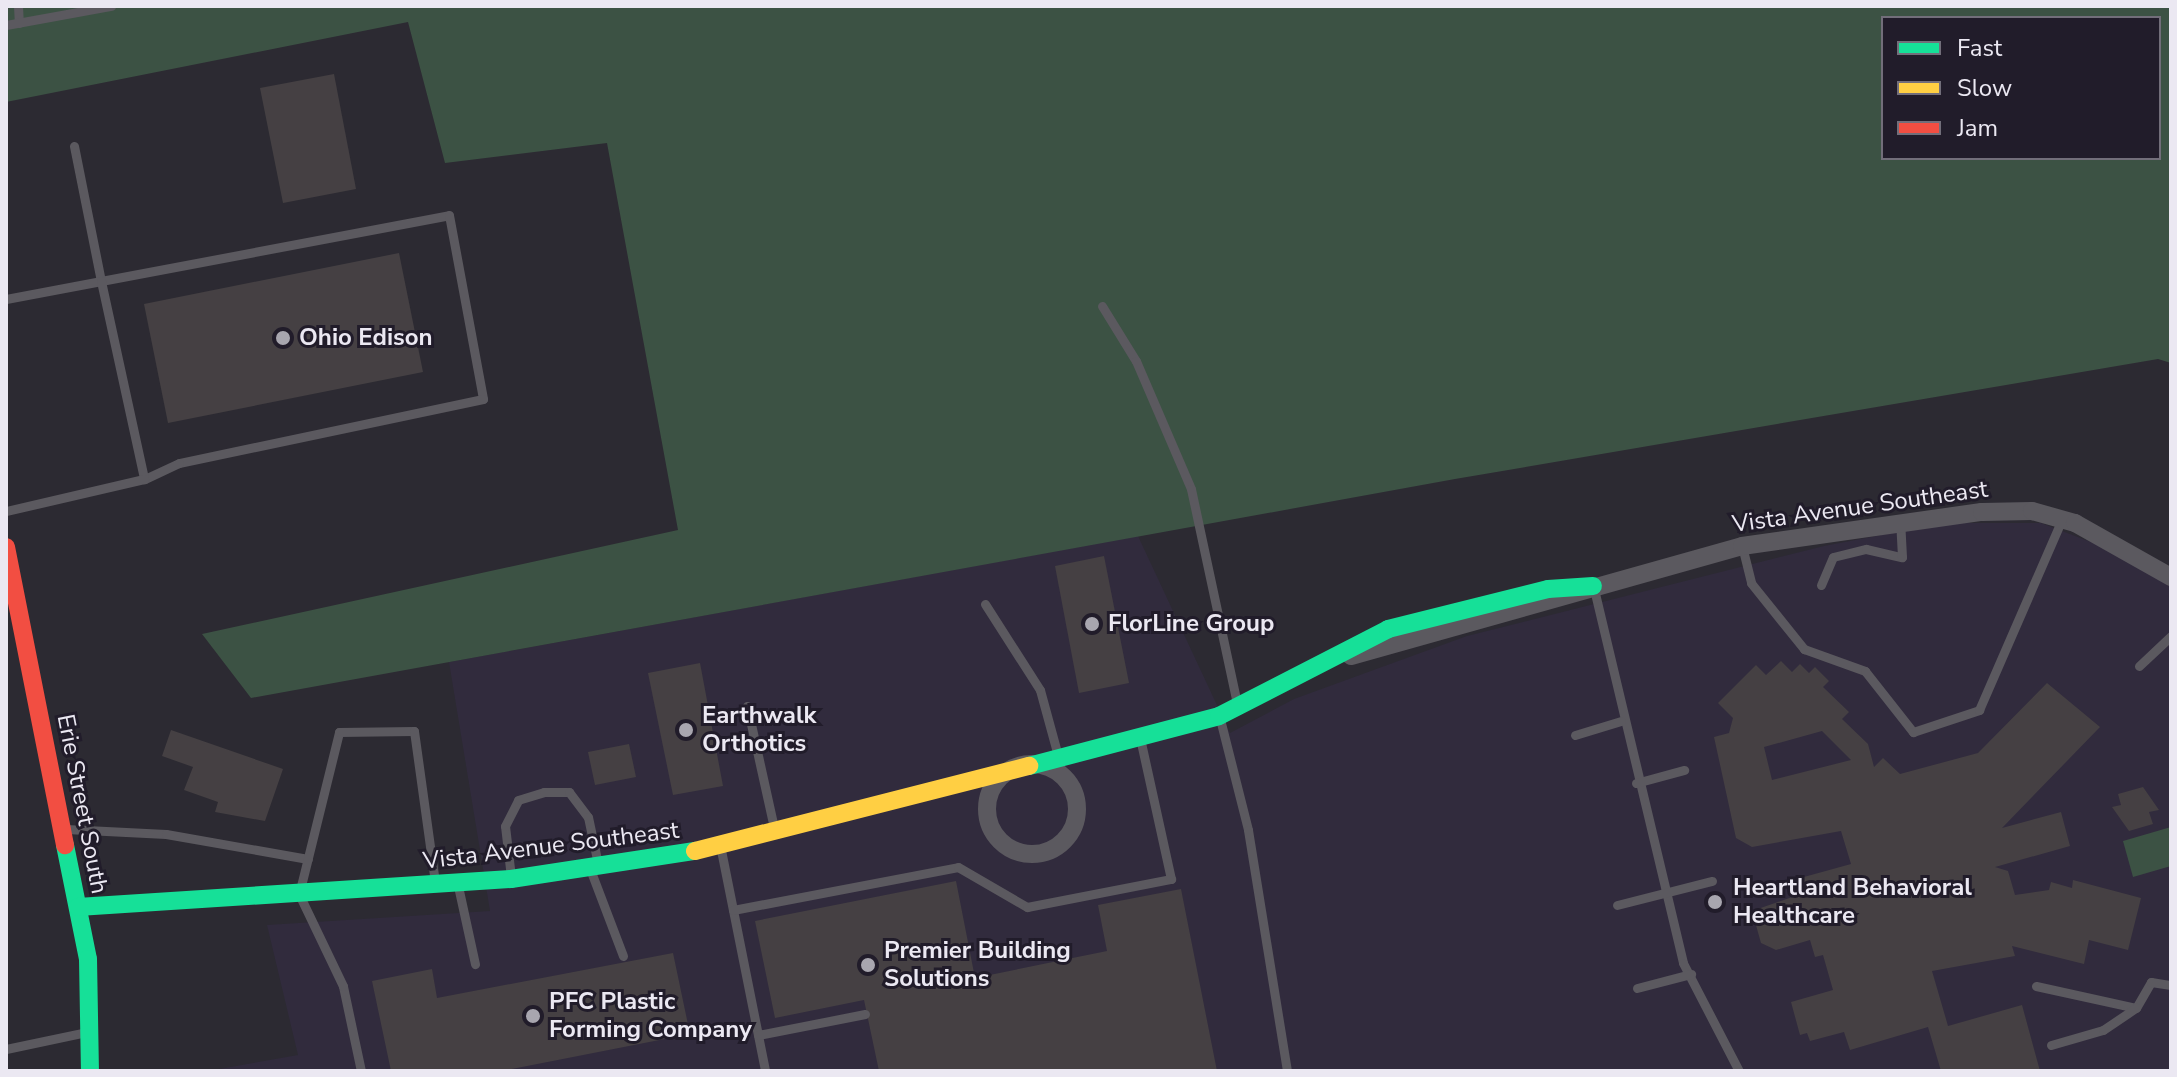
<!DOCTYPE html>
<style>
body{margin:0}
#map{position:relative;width:2177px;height:1077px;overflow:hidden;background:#2c2a32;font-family:"Nunito Sans",sans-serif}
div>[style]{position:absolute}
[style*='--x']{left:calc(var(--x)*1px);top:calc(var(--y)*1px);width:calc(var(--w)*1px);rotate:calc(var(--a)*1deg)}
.built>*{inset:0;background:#312b3d}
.green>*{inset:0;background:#3c5244}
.building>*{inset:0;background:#454043}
.lane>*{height:9px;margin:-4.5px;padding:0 4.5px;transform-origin:4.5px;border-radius:4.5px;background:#5b595f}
.street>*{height:18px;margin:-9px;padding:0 9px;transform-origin:9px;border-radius:9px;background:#5b595f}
.street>.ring{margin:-9px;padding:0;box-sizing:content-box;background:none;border:18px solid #5b595f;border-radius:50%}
.fast>*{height:18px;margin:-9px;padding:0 9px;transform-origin:9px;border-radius:9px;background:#16e098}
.slow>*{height:18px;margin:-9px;padding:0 9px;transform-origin:9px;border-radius:9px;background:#ffcf43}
.jam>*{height:18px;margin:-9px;padding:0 9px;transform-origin:9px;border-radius:9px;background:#f24e42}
.dots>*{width:22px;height:22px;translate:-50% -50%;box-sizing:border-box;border:4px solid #211c2a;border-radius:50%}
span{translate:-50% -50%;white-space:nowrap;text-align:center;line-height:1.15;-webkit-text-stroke:6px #211c2a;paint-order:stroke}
.poi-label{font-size:24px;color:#ebe8f2;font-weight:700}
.left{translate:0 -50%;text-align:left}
.street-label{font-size:24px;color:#ebe8f2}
.frame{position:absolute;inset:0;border:8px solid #ebe8f2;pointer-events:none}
.legend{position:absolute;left:1881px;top:16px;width:280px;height:144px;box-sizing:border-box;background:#211c2a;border:2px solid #726e7a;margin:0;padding:10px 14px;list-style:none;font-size:24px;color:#ebe8f2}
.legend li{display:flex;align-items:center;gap:16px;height:40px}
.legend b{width:40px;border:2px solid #726e7a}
</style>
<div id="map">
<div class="built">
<i style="clip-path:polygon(1944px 523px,2041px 523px,2117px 552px,2171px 586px,2171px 1071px,208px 1071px,298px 1055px,267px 925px,490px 911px,449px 662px,1138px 536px,1230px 733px,1294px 699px,1467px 636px,1824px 546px)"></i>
</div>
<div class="green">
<i style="clip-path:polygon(evenodd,6px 6px,2171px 6px,2171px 363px,2158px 359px,1455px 479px,251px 698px,202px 634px,678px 530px,607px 143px,445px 163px,408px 22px,6px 102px,6px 6px,1883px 18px,2159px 18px,2159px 158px,1883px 158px,1883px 18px)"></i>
<i style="clip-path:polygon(2171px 827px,2171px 866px,2133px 877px,2123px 841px)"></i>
</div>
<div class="building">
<i style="clip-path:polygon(334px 74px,356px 189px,283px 203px,260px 88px)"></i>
<i style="clip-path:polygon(399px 253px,423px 372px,168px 423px,144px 304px)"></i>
<i style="clip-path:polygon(1104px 556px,1129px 683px,1079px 693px,1055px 566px)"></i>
<i style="clip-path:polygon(evenodd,1781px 661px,1792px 672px,1800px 664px,1809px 673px,1815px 667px,1829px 681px,1823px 687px,1849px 712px,1842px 719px,1868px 744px,1874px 767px,1883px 758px,1900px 774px,1978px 753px,2047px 683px,2100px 727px,2002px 828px,2061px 812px,2070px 846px,1995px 867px,2008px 871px,2015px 895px,2049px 890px,2051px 882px,2072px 888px,2073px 880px,2141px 898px,2128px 950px,2089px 940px,2084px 964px,2012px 946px,2015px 956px,1932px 971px,1948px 1026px,2022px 1005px,2040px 1071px,1941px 1071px,1928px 1027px,1850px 1050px,1844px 1032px,1810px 1041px,1807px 1033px,1800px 1035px,1791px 1002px,1833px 990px,1823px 955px,1815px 957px,1810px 940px,1776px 950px,1761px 943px,1752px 911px,1798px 895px,1793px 880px,1851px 864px,1841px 831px,1752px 847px,1736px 838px,1714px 737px,1729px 733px,1733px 718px,1718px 703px,1756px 665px,1766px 675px,1781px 661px,1822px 731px,1851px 760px,1772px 780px,1764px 747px,1822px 731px)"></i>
<i style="clip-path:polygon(700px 663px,723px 786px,673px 795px,648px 673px)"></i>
<i style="clip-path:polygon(171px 730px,283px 769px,265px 821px,215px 812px,218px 802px,184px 790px,193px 767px,162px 756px)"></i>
<i style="clip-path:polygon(629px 744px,636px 777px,595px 785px,588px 752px)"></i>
<i style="clip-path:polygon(2143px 787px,2159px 810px,2149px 812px,2153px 824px,2129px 831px,2112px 807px,2121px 805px,2118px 794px)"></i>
<i style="clip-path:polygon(956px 881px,975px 978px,1107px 951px,1098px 905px,1181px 889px,1217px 1071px,879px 1071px,864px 1000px,775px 1018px,755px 921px)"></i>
<i style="clip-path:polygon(673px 953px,690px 1034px,502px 1071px,391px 1071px,372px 981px,432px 969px,437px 998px)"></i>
</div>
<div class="lane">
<i style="--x:18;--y:6;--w:17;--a:87"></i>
<i style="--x:6;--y:25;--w:107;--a:-10.3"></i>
<i style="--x:74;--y:146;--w:138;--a:78.7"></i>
<i style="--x:101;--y:281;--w:354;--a:-10.7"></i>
<i style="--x:449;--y:215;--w:187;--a:79.5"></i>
<i style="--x:483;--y:399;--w:311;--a:168.1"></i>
<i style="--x:179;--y:463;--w:38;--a:155"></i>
<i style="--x:6;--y:299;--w:97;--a:-10.7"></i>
<i style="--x:101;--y:281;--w:203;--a:77.7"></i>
<i style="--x:144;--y:479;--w:142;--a:166.9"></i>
<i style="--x:1102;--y:306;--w:65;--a:58.3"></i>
<i style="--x:1136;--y:361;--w:139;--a:66.7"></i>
<i style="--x:1191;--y:489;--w:219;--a:77.9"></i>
<i style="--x:1742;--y:546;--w:38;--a:76"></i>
<i style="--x:1751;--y:583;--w:85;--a:51.2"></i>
<i style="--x:1804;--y:649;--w:65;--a:19.8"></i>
<i style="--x:1865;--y:671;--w:78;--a:51.8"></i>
<i style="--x:1913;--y:732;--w:70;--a:-18.4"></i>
<i style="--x:1979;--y:710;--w:208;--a:-66.5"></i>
<i style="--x:1821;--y:585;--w:30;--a:-67"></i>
<i style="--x:1833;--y:557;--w:34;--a:-14"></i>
<i style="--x:1866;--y:549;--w:37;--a:13"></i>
<i style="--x:1902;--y:557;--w:34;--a:-93"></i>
<i style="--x:1594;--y:589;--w:384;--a:76.6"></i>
<i style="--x:1683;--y:963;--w:122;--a:62.6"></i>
<i style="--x:985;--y:604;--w:102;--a:57.4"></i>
<i style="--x:1040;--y:690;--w:68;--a:74.7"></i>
<i style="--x:2139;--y:666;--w:44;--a:-43.2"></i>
<i style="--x:747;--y:706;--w:129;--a:77.5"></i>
<i style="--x:1220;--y:719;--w:114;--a:75.8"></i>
<i style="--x:1248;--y:830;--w:244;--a:80.8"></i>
<i style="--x:1575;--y:735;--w:48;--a:-16.9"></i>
<i style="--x:1636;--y:783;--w:50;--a:-15.2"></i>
<i style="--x:66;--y:829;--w:100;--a:2.9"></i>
<i style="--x:166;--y:834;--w:144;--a:10"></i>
<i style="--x:721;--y:850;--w:225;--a:78.7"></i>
<i style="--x:590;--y:869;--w:93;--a:69.2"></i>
<i style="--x:511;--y:877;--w:51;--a:-96.7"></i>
<i style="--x:505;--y:826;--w:29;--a:-63"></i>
<i style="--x:518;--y:800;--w:27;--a:-17"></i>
<i style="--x:544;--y:792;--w:25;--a:0"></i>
<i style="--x:569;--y:792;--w:31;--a:53"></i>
<i style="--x:588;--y:817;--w:48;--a:78"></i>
<i style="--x:458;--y:886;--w:80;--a:77.7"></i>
<i style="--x:1617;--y:905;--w:98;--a:-14.2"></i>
<i style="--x:733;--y:910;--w:229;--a:-10.8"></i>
<i style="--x:958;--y:867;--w:80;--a:30.1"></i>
<i style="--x:1027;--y:907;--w:147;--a:-11"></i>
<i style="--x:1171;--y:879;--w:144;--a:-102.4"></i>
<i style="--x:2036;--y:986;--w:102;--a:12.4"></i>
<i style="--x:2136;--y:1008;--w:30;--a:-60"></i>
<i style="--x:2151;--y:982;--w:20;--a:9"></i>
<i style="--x:1637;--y:988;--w:56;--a:-14.5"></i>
<i style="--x:758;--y:1035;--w:109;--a:-11.1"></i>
<i style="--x:2051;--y:1045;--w:54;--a:-16.1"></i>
<i style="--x:2103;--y:1030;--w:40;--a:-34"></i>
<i style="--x:6;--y:1049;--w:83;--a:-11.9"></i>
<i style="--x:361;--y:1071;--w:87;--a:-102"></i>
<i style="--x:343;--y:986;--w:102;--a:-115.6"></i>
<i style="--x:299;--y:894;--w:167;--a:-76.1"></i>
<i style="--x:339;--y:732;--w:75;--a:-0.8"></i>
<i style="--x:414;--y:731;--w:153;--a:82.1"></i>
</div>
<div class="street">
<i style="--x:1351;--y:656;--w:406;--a:-15.7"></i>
<i style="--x:1742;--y:546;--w:242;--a:-8.1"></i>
<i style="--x:1982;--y:512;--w:50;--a:-1.1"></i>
<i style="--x:2032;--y:511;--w:45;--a:15.6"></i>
<i style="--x:2075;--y:523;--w:110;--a:29.4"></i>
<i class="ring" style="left:987px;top:764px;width:72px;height:72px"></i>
</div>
<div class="fast">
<i style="--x:1029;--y:766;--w:196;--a:-14.7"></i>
<i style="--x:1219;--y:716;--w:190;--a:-27.2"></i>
<i style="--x:1388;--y:629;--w:165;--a:-14"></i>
<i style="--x:1548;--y:589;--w:45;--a:-3.8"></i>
<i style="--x:65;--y:845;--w:116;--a:78.6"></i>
<i style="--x:88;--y:959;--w:112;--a:89"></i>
<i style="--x:78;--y:907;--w:434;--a:-3.7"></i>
<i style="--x:511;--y:879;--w:186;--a:-8.7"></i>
</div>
<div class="slow">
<i style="--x:695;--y:851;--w:345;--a:-14.3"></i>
</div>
<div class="jam">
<i style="--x:6;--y:547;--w:304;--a:78.8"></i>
</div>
<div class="dots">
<i style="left:283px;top:338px;background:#a8a6af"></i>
<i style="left:1092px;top:624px;background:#a8a6af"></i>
<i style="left:686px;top:730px;background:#a8a6af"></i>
<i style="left:1715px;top:902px;background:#a8a6af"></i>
<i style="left:868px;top:965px;background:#a8a6af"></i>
<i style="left:533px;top:1016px;background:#a8a6af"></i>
</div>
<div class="poi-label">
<span class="left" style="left:299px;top:338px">Ohio Edison</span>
<span class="left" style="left:1108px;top:624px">FlorLine Group</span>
<span class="left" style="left:702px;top:730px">Earthwalk<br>Orthotics</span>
<span class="left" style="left:1733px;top:902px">Heartland Behavioral<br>Healthcare</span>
<span class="left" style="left:884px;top:965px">Premier Building<br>Solutions</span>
<span class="left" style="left:549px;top:1016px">PFC Plastic<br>Forming Company</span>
</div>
<div class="street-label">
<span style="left:1860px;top:507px;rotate:-8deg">Vista Avenue Southeast</span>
<span style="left:82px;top:804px;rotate:79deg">Erie Street South</span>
<span style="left:551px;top:846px;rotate:-7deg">Vista Avenue Southeast</span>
</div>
<div class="frame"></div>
<ul class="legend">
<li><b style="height:10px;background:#16e098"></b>Fast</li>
<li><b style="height:10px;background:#ffcf43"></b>Slow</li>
<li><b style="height:10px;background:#f24e42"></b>Jam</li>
</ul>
</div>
